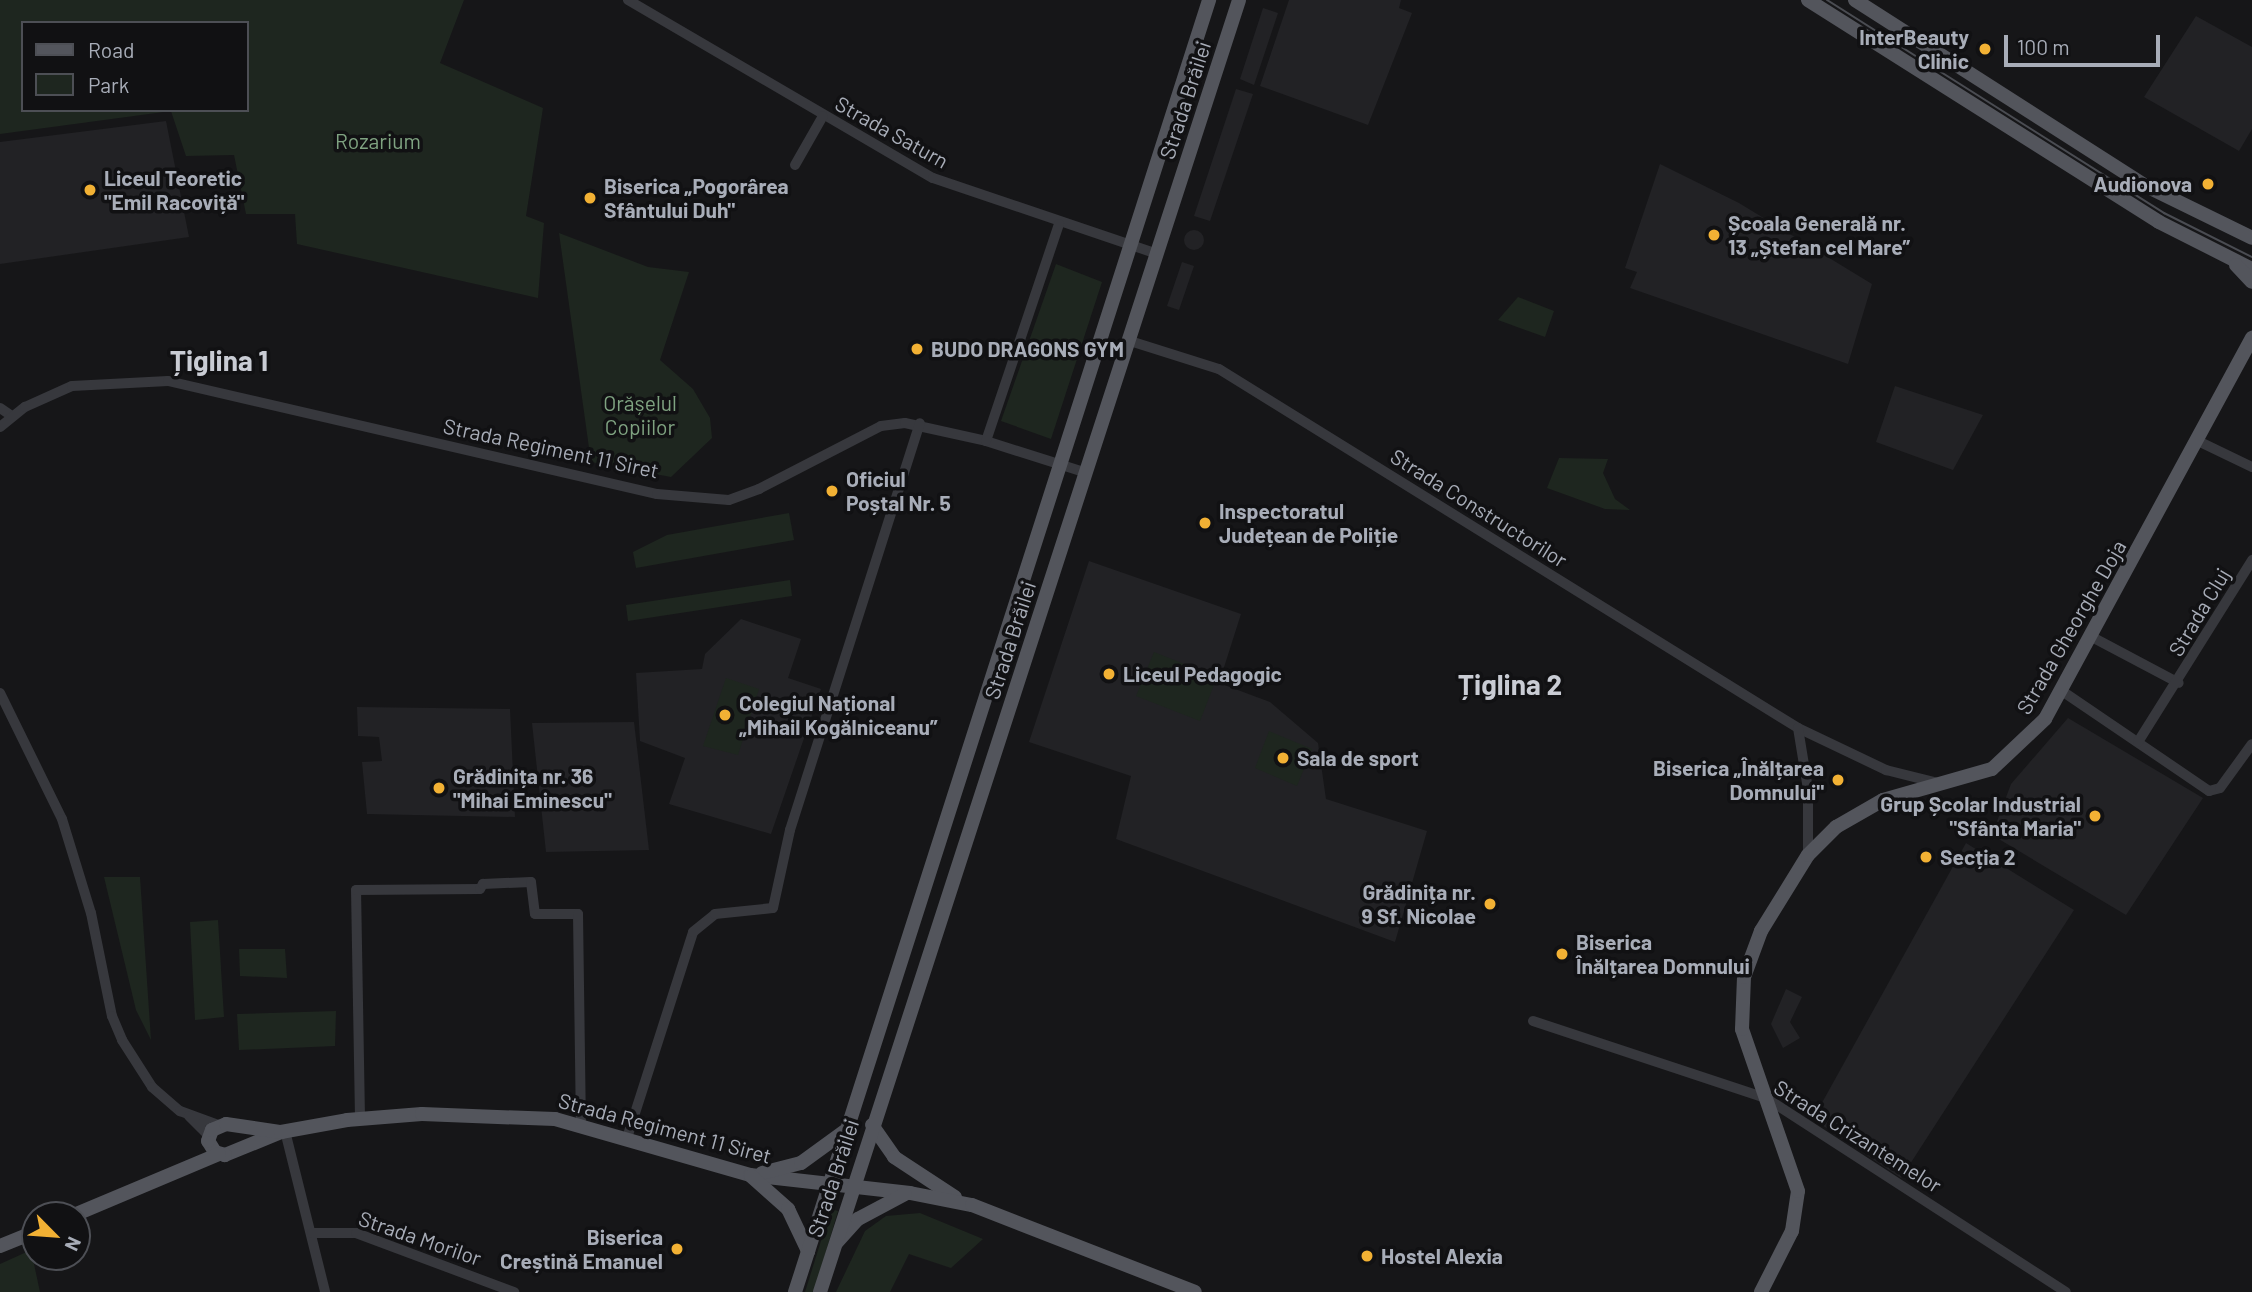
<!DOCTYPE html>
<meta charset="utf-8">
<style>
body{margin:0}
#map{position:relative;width:2252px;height:1292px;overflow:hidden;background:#161618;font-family:Barlow,sans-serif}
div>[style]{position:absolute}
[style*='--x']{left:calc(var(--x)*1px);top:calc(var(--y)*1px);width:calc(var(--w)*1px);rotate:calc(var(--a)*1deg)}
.built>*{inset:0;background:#222225}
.round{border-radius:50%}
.green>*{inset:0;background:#1e261f}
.minor>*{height:10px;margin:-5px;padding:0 5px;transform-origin:5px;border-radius:5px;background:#37383d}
.major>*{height:14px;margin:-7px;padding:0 7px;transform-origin:7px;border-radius:7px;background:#53555c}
.tram>*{height:2px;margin:-1px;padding:0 1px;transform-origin:1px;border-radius:1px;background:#4a4c52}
.dots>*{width:19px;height:19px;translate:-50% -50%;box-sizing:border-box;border:4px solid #111113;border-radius:50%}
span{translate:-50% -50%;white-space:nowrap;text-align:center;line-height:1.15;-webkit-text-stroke:7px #111113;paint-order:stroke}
.poi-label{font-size:21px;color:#a8adb8;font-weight:700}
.right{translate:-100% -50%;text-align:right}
.left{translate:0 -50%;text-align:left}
.street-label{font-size:21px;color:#a8adb8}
.park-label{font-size:21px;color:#7fa381}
.district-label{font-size:28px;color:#c9ccd4;font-weight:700}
.legend{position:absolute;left:21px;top:21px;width:228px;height:91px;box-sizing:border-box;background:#111113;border:2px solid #4d4f55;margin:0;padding:9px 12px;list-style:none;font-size:21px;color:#a8adb8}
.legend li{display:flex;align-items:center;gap:14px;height:35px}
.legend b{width:35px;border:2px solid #4d4f55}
.north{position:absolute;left:21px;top:1201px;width:70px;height:70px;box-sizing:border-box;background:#111113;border:2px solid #4d4f55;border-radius:50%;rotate:115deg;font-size:19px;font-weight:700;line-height:28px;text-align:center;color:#a8adb8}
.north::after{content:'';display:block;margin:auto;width:24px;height:32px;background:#f2b134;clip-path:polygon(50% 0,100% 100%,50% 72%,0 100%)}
.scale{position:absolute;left:2004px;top:35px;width:156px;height:32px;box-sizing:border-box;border:4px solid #a8adb8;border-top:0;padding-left:9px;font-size:21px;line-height:24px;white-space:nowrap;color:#a8adb8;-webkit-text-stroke:5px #111113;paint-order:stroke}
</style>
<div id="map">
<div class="built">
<i style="clip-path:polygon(1289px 0,1401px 0,1399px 8px,1412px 13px,1368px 125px,1260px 86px)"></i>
<i style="clip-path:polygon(1263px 8px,1278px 13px,1254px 85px,1240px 79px)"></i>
<i style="clip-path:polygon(2196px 16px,2252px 47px,2252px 129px,2239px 151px,2144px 97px)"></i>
<i style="clip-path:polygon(1236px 89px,1253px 94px,1210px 221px,1194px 216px)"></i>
<i style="clip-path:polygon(166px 121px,189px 237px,0 264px,0 142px)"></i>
<i style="clip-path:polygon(1660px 164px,1739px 203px,1872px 284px,1848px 364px,1630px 288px,1637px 272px,1625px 268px)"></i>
<i class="round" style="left:1184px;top:230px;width:20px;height:20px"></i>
<i style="clip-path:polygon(1182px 262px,1194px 266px,1179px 310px,1167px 306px)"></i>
<i style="clip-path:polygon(1895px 386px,1983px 415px,1953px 470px,1876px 442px)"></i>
<i style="clip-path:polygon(1089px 561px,1241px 614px,1219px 683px,1270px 702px,1318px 743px,1326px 799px,1427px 831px,1395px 942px,1116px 839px,1131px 776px,1029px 742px)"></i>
<i style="clip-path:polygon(741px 619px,801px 639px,788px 678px,821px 689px,771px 834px,669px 804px,685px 758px,640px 741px,636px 673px,702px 669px,705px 654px)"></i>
<i style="clip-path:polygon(357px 707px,510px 709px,515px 817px,367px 814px,362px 762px,382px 761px,379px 737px,358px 736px)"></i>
<i style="clip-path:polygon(2068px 718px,2203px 798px,2126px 915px,1992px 835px,2011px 784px)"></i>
<i style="clip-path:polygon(634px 722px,649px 850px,546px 852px,532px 723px)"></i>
<i style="clip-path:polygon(1966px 843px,2074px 910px,1901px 1178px,1813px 1119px)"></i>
<i style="clip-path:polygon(1786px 989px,1802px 997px,1790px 1022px,1800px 1038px,1783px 1048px,1771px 1024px)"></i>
</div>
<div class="green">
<i style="clip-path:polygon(evenodd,0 0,464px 0,440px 63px,543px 108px,526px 216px,544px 223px,538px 298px,297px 244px,295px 214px,246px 214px,234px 155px,186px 156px,171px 111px,0 134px,0 0,23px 23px,247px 23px,247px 110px,23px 110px,23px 23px)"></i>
<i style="clip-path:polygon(559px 233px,648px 267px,689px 272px,660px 360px,693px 389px,710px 418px,712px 438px,671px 477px,591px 462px)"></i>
<i style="clip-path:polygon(1056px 264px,1102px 282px,1051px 439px,1001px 421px)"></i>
<i style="clip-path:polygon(1518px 297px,1554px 311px,1545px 337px,1498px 320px)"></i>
<i style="clip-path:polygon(1559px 458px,1608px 459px,1603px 473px,1615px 499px,1630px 510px,1605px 509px,1547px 488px)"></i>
<i style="clip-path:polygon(789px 513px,794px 540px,636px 568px,633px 552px,667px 535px)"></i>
<i style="clip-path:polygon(790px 580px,792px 596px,628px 621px,626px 605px)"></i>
<i style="clip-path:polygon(1154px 652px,1217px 677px,1200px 721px,1136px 696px)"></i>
<i style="clip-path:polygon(726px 678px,759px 689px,738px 755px,703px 746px)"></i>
<i style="clip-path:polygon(1269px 731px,1312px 749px,1297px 786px,1255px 768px)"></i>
<i style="clip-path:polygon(104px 877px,140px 877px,151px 1040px,136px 1010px)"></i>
<i style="clip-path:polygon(218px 920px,224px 1017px,195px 1020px,190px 922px)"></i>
<i style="clip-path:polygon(239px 949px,285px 949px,287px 978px,240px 976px)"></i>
<i style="clip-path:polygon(336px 1011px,335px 1046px,239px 1050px,237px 1014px)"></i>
<i style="clip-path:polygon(831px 1209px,838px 1211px,814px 1292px,805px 1292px)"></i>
<i style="clip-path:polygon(920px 1213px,983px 1239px,951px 1268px,909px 1254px,890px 1292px,836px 1292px,865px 1231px,886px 1216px)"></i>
<i style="clip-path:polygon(31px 1250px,40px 1292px,0 1292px,0 1264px)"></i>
</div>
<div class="minor">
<i style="--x:628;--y:0;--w:353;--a:30.3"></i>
<i style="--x:933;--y:178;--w:237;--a:18.7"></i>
<i style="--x:795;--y:165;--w:56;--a:-60.3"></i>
<i style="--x:1130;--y:341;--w:93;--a:17.5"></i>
<i style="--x:1219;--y:369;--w:681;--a:31.8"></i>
<i style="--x:1798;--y:728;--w:98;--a:25.5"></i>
<i style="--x:1886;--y:770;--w:54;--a:14"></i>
<i style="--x:0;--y:408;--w:14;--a:34"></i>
<i style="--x:0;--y:427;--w:32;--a:-39"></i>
<i style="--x:25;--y:407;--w:51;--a:-24.1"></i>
<i style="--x:72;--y:386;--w:96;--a:-3"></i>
<i style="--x:168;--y:381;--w:502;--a:13.01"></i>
<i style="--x:657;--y:494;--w:72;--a:4.8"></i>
<i style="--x:729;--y:500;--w:32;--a:-20"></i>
<i style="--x:759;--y:489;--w:137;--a:-27.3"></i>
<i style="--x:881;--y:426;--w:24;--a:-7"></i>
<i style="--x:905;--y:423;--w:83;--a:12.5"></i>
<i style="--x:986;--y:441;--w:106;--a:17.6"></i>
<i style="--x:986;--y:441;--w:229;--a:-71.4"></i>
<i style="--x:2198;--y:441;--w:60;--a:25.7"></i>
<i style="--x:2092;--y:637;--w:98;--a:27.9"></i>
<i style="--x:2062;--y:691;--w:178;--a:34.2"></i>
<i style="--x:2209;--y:791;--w:11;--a:-15"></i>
<i style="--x:2220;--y:788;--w:54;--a:-54"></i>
<i style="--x:0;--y:693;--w:140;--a:63.8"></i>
<i style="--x:62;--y:819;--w:98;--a:72.9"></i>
<i style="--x:91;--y:913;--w:105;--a:78.5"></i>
<i style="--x:112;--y:1016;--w:26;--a:67"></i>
<i style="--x:122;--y:1040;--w:56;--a:57.4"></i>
<i style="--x:152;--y:1087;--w:37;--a:41"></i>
<i style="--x:180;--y:1111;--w:40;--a:20.2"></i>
<i style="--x:1798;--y:728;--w:62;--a:80.7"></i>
<i style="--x:1808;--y:789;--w:66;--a:90"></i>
<i style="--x:2138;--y:742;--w:215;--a:-57.9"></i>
<i style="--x:1533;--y:1021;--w:245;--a:18.3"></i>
<i style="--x:1766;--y:1098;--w:357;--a:32.9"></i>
<i style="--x:189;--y:1116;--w:28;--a:45"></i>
<i style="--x:360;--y:1118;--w:228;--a:-91"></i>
<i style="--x:356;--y:890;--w:124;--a:-0.5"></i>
<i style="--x:480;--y:889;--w:6;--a:-59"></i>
<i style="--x:483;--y:884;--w:48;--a:-2.4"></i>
<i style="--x:531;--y:882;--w:32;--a:83"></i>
<i style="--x:535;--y:914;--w:43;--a:0"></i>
<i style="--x:578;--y:914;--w:209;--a:89.2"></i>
<i style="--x:285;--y:1131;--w:166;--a:76"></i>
<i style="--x:627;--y:1138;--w:216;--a:-72.2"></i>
<i style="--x:693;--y:932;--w:28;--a:-39"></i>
<i style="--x:715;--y:914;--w:58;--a:-5.9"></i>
<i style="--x:773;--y:908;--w:80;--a:-77.7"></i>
<i style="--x:790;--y:830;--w:427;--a:-72.3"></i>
<i style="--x:312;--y:1233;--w:44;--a:0"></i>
<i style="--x:356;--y:1233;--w:169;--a:20.5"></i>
</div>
<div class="major">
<i style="--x:1808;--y:0;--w:415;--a:32.3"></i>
<i style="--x:2159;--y:222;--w:104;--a:26.8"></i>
<i style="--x:1855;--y:0;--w:343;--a:32.6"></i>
<i style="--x:2144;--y:185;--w:120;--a:26.1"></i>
<i style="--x:2236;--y:265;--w:23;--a:47"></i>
<i style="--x:872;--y:1125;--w:39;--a:55"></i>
<i style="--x:894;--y:1157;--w:73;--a:33.3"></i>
<i style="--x:281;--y:1132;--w:61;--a:157.7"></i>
<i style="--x:225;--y:1155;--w:10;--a:-163"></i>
<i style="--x:215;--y:1152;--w:13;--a:-122"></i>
<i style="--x:208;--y:1141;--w:12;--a:-70"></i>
<i style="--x:212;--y:1130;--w:15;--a:-23"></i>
<i style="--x:226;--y:1124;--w:56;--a:8.3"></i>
<i style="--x:281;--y:1132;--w:67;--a:-10.3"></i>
<i style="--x:347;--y:1120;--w:75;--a:-4.6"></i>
<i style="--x:422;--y:1114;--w:133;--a:2.2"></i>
<i style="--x:555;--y:1119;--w:203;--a:16"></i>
<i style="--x:750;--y:1175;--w:161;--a:6.4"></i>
<i style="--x:910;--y:1193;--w:63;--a:11"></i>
<i style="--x:972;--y:1205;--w:239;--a:21.3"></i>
<i style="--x:762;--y:1173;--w:40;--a:-14.4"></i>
<i style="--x:801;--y:1163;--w:54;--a:-36"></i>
<i style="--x:751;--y:1176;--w:50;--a:41.7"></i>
<i style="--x:788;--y:1209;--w:47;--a:64.5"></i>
<i style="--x:74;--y:1215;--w:157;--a:-22.8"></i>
<i style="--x:837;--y:1242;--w:31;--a:-48"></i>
<i style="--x:858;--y:1219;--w:53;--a:-28"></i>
<i style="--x:0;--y:1246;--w:38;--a:-22"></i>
<i style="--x:795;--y:1292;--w:1357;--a:-72.23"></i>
<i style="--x:820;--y:1292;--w:1358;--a:-72.03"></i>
<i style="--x:1761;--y:1292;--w:68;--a:-63.1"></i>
<i style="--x:1792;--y:1231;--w:40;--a:-81.5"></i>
<i style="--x:1798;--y:1191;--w:171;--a:-109.1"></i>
<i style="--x:1742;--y:1029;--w:52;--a:-87.8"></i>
<i style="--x:1744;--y:977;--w:49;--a:-69.7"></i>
<i style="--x:1761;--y:931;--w:89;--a:-58.3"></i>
<i style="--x:1808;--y:855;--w:40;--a:-45"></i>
<i style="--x:1836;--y:827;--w:54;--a:-29.9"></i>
<i style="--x:1883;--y:800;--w:113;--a:-15.9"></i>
<i style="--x:1992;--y:769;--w:73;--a:-43.3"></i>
<i style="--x:2045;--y:719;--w:434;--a:-61.5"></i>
</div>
<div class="tram">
<i style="--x:1827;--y:0;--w:399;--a:32.3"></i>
<i style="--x:2164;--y:213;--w:98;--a:26.6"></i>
</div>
<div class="dots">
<i style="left:1985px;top:49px;background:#f2b134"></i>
<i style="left:2208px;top:184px;background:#f2b134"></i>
<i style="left:90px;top:190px;background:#f2b134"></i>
<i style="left:590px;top:198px;background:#f2b134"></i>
<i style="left:1714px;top:235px;background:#f2b134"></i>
<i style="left:917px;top:349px;background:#f2b134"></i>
<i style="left:832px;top:491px;background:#f2b134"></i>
<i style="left:1205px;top:523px;background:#f2b134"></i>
<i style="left:1109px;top:674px;background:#f2b134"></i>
<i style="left:725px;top:715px;background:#f2b134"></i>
<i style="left:1283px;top:758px;background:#f2b134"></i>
<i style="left:1838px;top:780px;background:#f2b134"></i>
<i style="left:439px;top:788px;background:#f2b134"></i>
<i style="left:2095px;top:816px;background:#f2b134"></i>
<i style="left:1926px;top:857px;background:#f2b134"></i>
<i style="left:1490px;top:904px;background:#f2b134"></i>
<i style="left:1562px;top:954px;background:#f2b134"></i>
<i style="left:677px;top:1249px;background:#f2b134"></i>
<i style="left:1367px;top:1256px;background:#f2b134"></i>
</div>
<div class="poi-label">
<span class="right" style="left:1969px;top:49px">InterBeauty<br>Clinic</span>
<span class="left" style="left:104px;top:190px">Liceul Teoretic<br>"Emil Racoviță"</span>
<span class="right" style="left:2192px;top:184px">Audionova</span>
<span class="left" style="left:604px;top:198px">Biserica „Pogorârea<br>Sfântului Duh"</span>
<span class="left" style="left:1728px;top:235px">Școala Generală nr.<br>13 „Ștefan cel Mare”</span>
<span class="left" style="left:931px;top:349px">BUDO DRAGONS GYM</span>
<span class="left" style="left:846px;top:491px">Oficiul<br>Poștal Nr. 5</span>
<span class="left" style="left:1219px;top:523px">Inspectoratul<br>Județean de Poliție</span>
<span class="left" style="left:1123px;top:674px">Liceul Pedagogic</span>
<span class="left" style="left:739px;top:715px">Colegiul Național<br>„Mihail Kogălniceanu”</span>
<span class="left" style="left:1297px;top:758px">Sala de sport</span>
<span class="right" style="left:1824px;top:780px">Biserica „Înălțarea<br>Domnului"</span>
<span class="left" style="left:453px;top:788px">Grădinița nr. 36<br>"Mihai Eminescu"</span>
<span class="right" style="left:2081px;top:816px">Grup Școlar Industrial<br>"Sfânta Maria"</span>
<span class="left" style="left:1940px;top:857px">Secția 2</span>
<span class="right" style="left:1476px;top:904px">Grădinița nr.<br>9 Sf. Nicolae</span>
<span class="left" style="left:1576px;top:954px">Biserica<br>Înălțarea Domnului</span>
<span class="right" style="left:663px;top:1249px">Biserica<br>Creștină Emanuel</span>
<span class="left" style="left:1381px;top:1256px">Hostel Alexia</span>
</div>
<div class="street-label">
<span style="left:1185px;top:100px;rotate:-72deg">Strada Brăilei</span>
<span style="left:892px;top:132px;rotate:29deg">Strada Saturn</span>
<span style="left:551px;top:448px;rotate:12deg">Strada Regiment 11 Siret</span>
<span style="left:1479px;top:508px;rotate:32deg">Strada Constructorilor</span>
<span style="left:2199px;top:612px;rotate:-59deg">Strada Cluj</span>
<span style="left:2071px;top:627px;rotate:-60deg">Strada Gheorghe Doja</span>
<span style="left:1010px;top:640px;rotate:-72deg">Strada Brăilei</span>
<span style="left:665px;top:1128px;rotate:15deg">Strada Regiment 11 Siret</span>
<span style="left:1858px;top:1136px;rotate:32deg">Strada Crizantemelor</span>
<span style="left:833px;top:1178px;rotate:-72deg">Strada Brăilei</span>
<span style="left:420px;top:1238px;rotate:19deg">Strada Morilor</span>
</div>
<div class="park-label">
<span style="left:378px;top:141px">Rozarium</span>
<span style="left:640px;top:415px">Orășelul<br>Copiilor</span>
</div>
<div class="district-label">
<span style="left:219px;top:360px">Țiglina 1</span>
<span style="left:1510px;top:684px">Țiglina 2</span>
</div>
<ul class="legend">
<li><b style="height:9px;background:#53555c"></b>Road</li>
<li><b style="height:19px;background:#1e261f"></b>Park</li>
</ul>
<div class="north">N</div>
<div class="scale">100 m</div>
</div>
